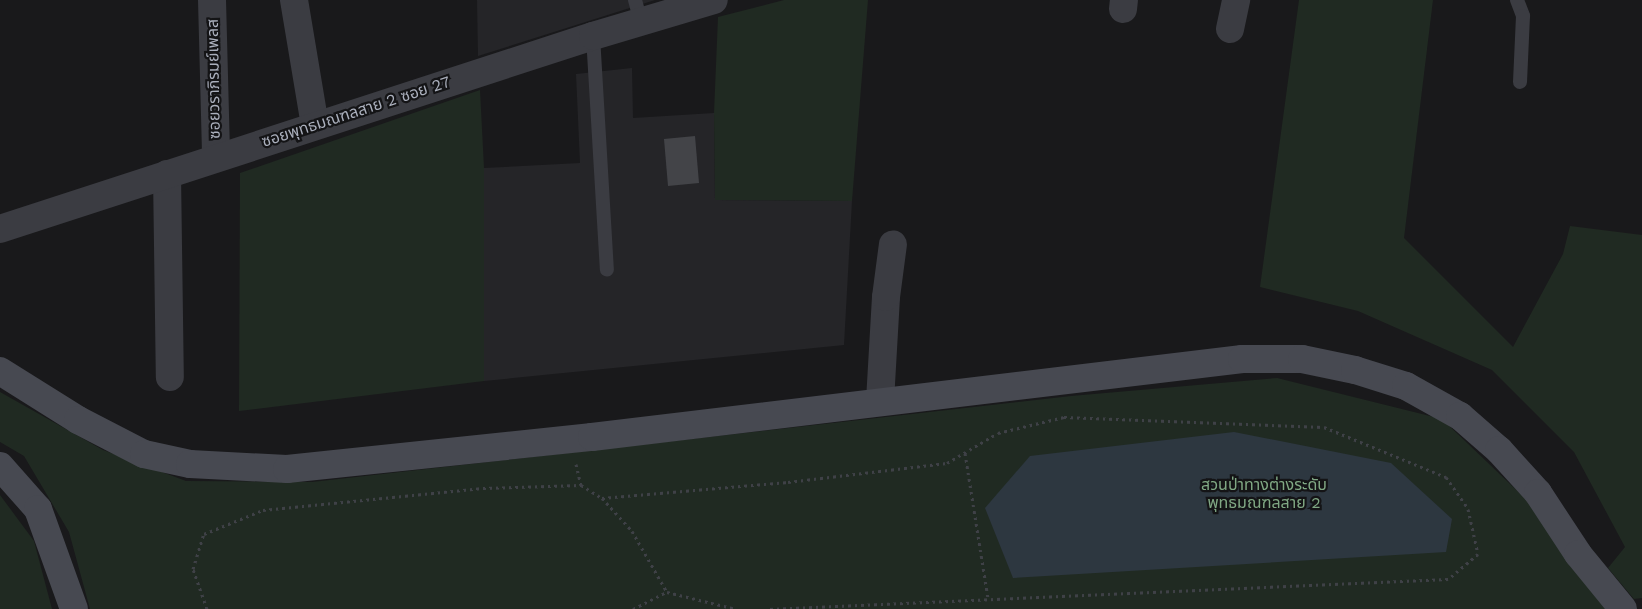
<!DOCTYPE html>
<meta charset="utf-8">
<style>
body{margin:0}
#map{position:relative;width:1642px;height:609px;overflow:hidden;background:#19191b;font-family:"Work Sans","Noto Sans Thai",sans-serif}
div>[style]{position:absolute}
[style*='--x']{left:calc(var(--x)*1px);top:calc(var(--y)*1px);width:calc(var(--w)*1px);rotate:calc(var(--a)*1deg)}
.built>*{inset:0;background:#252528}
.green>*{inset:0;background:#202a22}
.water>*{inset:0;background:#2d3740}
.building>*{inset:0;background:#434448}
.path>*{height:3px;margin-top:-1.5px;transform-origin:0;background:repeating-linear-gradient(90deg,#3f4147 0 2.5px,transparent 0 6.5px)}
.lane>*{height:14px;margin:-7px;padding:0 7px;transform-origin:7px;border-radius:7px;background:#3b3c42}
.street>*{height:28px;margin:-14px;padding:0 14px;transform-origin:14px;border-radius:14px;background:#3b3c42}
.secondary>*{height:28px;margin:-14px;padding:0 14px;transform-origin:14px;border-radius:14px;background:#474951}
span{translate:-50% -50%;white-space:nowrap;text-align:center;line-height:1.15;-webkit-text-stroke:4.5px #141416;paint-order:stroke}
.street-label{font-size:16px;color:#aaafbc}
.park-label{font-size:16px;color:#80a884}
</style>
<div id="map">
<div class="built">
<i style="clip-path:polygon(477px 0,655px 0,478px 56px)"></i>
<i style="clip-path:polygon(632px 68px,633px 118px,714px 113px,715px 200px,852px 201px,844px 345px,484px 381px,484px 168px,580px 163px,576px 74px)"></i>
</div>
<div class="green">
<i style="clip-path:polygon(784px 0,868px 0,852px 201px,715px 200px,714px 113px,718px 17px)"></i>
<i style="clip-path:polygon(1299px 0,1433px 0,1404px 238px,1513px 347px,1563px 254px,1570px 226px,1642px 235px,1642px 598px,1634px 599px,1608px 568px,1625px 547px,1574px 452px,1492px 370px,1358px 311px,1260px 287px)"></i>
<i style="clip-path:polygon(480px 90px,484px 168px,484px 381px,239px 411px,240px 173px)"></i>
<i style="clip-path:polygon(1277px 378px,1442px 419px,1533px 506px,1612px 609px,90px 609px,69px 532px,24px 456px,0 442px,0 392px,103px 450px,186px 481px,312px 482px,1071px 396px)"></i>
<i style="clip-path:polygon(0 495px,34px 541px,52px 609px,0 609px)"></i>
</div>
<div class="water">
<i style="clip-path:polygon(1234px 432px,1391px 463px,1452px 519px,1446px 552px,1013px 578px,985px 508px,1030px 456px)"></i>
</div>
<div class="building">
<i style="clip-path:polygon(695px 136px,699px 183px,668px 186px,664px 139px)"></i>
</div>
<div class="path">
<i style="--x:965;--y:453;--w:147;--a:81"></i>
<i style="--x:576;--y:464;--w:22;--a:77"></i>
<i style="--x:602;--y:498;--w:187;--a:-4.9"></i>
<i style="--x:788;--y:482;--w:160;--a:-6.8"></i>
<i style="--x:947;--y:463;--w:59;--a:-30.5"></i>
<i style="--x:998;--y:433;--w:68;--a:-13.6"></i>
<i style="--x:1064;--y:417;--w:260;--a:2.2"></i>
<i style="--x:1324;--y:427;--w:132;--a:22.3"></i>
<i style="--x:1446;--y:477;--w:39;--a:55"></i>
<i style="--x:1468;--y:509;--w:46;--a:77.5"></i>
<i style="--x:1478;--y:554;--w:39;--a:140"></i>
<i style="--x:1448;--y:579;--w:680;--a:177.47"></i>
<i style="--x:207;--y:609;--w:42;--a:-109.3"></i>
<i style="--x:193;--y:569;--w:37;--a:-73"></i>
<i style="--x:204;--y:534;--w:64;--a:-22.1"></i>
<i style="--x:263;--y:510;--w:221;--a:-5.7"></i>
<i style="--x:483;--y:488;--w:98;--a:-1.8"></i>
<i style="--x:581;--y:485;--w:25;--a:32"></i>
<i style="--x:602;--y:498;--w:45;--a:47.7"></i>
<i style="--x:632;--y:531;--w:70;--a:60.2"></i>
<i style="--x:633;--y:609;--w:38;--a:-27"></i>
<i style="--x:667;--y:592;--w:71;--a:13.8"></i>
</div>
<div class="lane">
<i style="--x:635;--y:0;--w:23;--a:75"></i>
<i style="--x:1517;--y:0;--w:17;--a:69"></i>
<i style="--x:1523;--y:16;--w:66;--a:92.6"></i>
<i style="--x:593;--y:36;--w:234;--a:86.6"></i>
</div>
<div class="street">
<i style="--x:212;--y:0;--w:158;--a:88.5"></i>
<i style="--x:294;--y:0;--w:127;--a:80.5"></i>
<i style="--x:1123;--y:9;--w:9;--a:-84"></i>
<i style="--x:1230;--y:29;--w:30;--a:-78"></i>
<i style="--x:167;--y:174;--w:203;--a:89.2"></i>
<i style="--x:0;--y:229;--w:624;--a:-18.03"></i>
<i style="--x:593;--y:36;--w:126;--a:-16.6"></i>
<i style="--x:880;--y:401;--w:104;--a:-86.7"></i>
<i style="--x:886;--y:297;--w:53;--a:-82.5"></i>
</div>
<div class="secondary">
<i style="--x:0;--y:371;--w:92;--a:32.1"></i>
<i style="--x:78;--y:420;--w:74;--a:27.3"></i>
<i style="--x:144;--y:454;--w:47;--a:12.3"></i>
<i style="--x:190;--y:464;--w:97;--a:3"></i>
<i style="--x:287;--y:469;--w:307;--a:-6"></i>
<i style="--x:592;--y:437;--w:655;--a:-6.84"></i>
<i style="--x:1242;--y:359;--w:60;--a:0"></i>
<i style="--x:1302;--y:359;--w:54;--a:11.7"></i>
<i style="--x:1355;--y:370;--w:53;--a:17.4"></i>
<i style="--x:1406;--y:386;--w:62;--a:29.1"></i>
<i style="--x:1460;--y:416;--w:52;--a:41.1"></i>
<i style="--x:1499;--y:450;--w:58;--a:47.8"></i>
<i style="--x:1538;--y:493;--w:73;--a:56.7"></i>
<i style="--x:1578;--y:554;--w:71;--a:50.7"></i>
<i style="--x:0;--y:466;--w:57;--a:48.5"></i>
<i style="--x:38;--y:509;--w:106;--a:70.2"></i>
</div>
<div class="street-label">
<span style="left:214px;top:79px;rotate:-91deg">ซอยวราภิรมย์เพลส</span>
<span style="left:356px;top:112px;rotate:-18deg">ซอยพุทธมณฑลสาย 2 ซอย 27</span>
</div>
<div class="park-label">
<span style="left:1264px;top:494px">สวนป่าทางต่างระดับ<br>พุทธมณฑลสาย 2</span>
</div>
</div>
